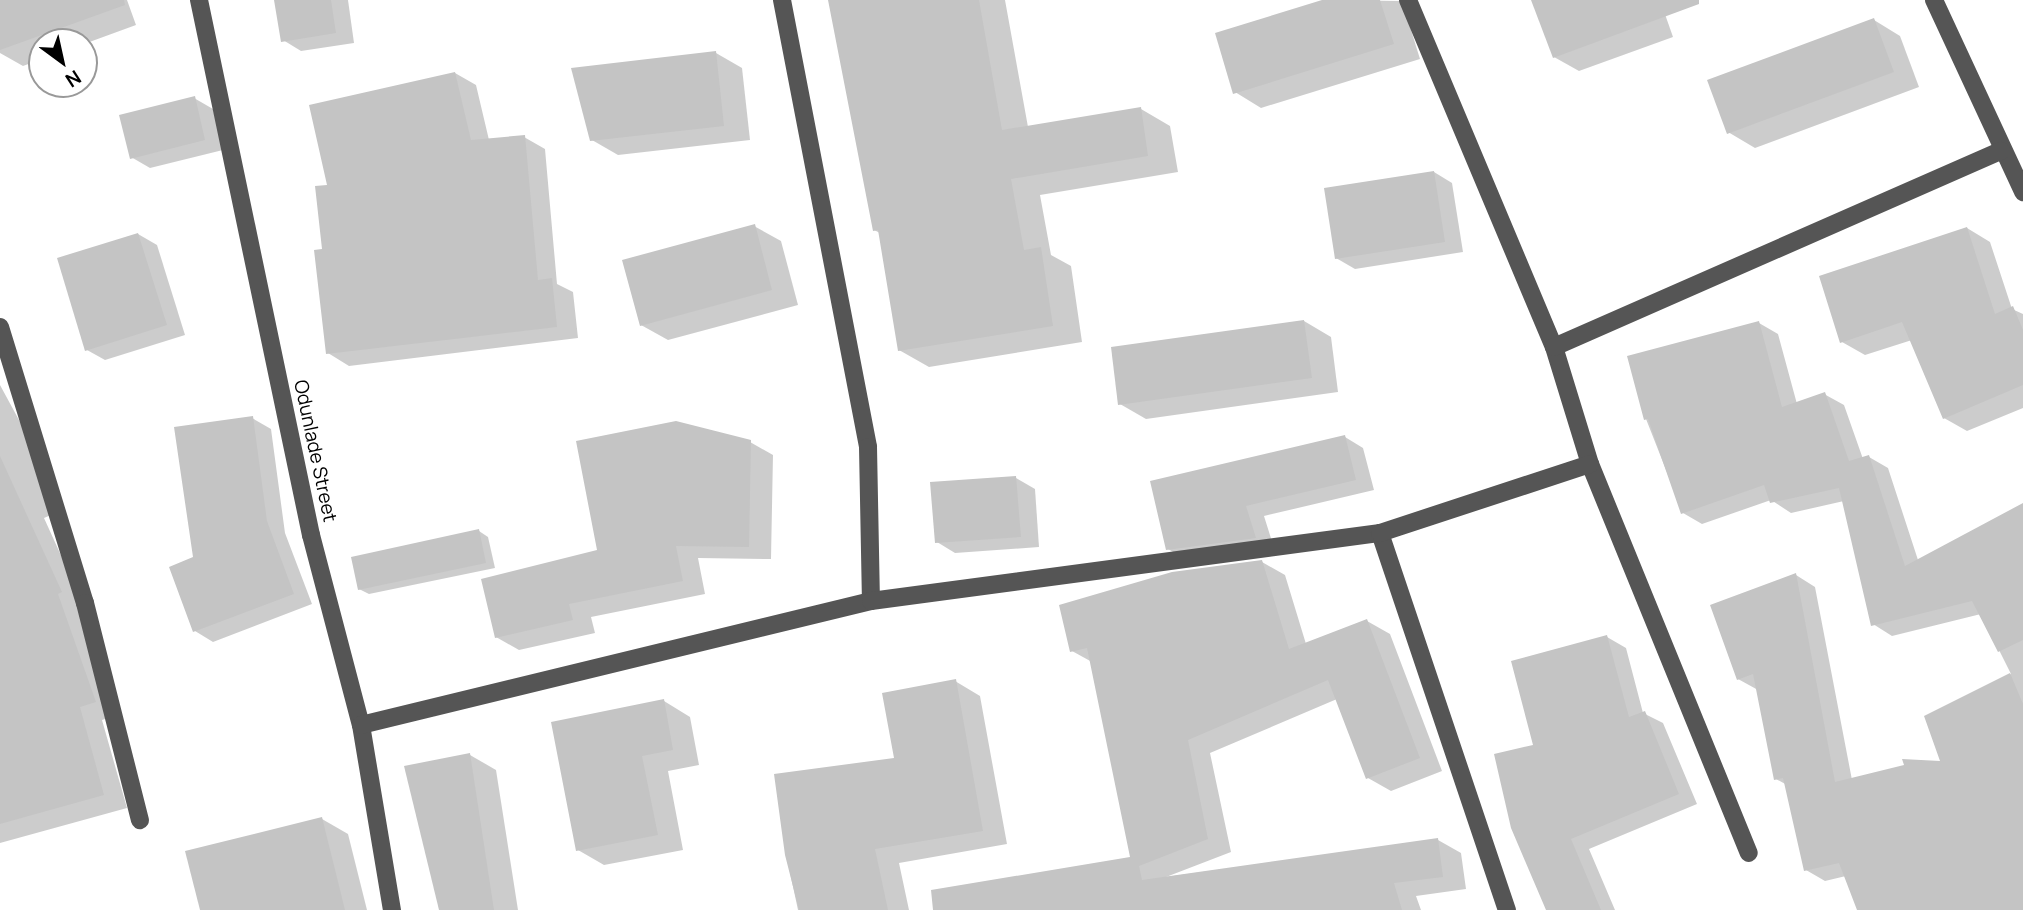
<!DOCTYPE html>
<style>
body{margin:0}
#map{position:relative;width:2023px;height:910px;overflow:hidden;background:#fff;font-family:Manrope,sans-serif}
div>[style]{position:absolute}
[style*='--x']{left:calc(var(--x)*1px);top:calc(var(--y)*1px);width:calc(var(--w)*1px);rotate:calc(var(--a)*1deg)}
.shadow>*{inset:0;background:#0003}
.building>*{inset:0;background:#c4c4c4}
.minor>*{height:18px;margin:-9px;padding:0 9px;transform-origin:9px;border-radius:9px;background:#555}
span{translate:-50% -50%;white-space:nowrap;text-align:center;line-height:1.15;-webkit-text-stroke:5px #fff;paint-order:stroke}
.street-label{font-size:19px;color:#000}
.north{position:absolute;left:28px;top:28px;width:70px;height:70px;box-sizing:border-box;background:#fff;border:2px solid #999;border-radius:50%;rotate:147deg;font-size:19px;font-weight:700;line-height:28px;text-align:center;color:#000}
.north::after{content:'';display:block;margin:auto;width:24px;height:32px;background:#000;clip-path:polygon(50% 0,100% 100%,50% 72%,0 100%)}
</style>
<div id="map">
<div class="shadow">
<i style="clip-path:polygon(0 0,127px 0,136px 25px,84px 44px,42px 42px,42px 59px,23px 66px,0 53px)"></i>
<i style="clip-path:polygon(276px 0,348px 0,354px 43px,301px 51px,283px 40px)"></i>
<i style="clip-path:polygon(830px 0,1005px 0,1028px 127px,1141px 109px,1170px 126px,1178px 172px,1040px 195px,1051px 255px,1071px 266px,1082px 342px,929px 367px,899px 350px,880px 233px,874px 230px)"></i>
<i style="clip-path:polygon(1328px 0,1402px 1px,1420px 59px,1261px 108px,1235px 92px)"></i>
<i style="clip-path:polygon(1533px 0,1660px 0,1673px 37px,1579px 71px,1554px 57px)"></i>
<i style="clip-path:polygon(1874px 20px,1900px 36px,1919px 87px,1755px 148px,1728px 132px)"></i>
<i style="clip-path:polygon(716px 53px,742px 68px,750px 140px,618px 155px,592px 140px)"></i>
<i style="clip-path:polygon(455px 73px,476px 85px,489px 140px,524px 137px,545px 149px,557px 284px,573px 292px,578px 338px,349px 366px,328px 353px,324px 251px,329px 186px)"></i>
<i style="clip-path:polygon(194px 98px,213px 109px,223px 150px,150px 168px,131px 157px)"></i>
<i style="clip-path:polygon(1434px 172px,1452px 183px,1463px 252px,1355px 269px,1336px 258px)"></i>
<i style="clip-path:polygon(754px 226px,781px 241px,798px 305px,668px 340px,641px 325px)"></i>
<i style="clip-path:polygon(1967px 228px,1990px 242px,2012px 309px,2023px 314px,2023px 408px,1967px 431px,1944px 418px,1912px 340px,1865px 355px,1842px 342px)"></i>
<i style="clip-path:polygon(138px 234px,157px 245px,185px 335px,105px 360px,87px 350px)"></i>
<i style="clip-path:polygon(1304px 321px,1331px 337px,1338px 392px,1146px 419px,1120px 404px)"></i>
<i style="clip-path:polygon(1759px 323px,1778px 334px,1797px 404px,1824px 394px,1844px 405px,1863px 459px,1869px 457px,1888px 468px,1918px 560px,2023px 505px,2023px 910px,1859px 910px,1846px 876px,1825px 881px,1806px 870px,1787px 785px,1776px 779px,1758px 690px,1738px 679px,1796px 575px,1815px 587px,1852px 780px,1943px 763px,1926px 717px,2011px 674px,1981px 614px,1892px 636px,1873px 624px,1844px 501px,1791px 513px,1771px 500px,1702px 524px,1683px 513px,1646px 419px)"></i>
<i style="clip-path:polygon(0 385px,32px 444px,58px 512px,44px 518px,84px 606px,118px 715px,102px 720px,127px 808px,0 843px)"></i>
<i style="clip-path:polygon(252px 418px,271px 429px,285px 533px,312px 604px,213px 642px,195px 631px,195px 559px)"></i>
<i style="clip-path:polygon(1345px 437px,1363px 448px,1374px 490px,1264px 516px,1274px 548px,1187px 560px,1168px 549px)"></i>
<i style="clip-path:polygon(750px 442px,773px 455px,771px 559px,698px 558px,705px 594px,591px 617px,595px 633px,519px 650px,496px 637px)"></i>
<i style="clip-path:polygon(1016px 478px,1035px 489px,1039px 547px,955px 553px,937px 542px)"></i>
<i style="clip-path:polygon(479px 531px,488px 537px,495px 568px,369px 594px,359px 589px)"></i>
<i style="clip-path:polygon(1262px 562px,1285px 575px,1306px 644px,1367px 621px,1390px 634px,1442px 771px,1391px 791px,1368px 778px,1337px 699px,1210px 753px,1231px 852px,1166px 877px,1438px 840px,1461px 853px,1466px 889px,1416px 896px,1421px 910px,975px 910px,1132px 858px,1092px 662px,1072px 651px)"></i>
<i style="clip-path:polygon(1607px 637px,1626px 648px,1643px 713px,1663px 723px,1697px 804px,1589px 849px,1615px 910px,1548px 910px,1535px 746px)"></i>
<i style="clip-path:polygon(955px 681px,980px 696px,1007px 844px,899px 863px,909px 910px,798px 910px,786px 854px,896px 760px)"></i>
<i style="clip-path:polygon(664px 701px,690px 717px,699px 765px,668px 771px,683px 850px,604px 865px,578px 850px)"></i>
<i style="clip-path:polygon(470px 755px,496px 770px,518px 910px,441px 910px)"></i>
<i style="clip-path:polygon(322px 819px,348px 834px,367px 910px,202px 910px)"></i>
</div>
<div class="building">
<i style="clip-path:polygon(0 0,124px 0,125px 5px,0 50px)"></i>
<i style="clip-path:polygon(274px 0,331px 0,336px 33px,281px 42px)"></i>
<i style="clip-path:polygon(828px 0,979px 0,1002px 130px,1141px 107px,1148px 156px,1011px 179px,1024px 250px,1041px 247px,1053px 326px,898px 351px,878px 230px,873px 231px)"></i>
<i style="clip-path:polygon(1322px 0,1380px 0,1394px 44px,1233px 94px,1215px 33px)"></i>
<i style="clip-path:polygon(1531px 0,1699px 0,1699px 4px,1553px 58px)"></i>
<i style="clip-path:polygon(1874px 18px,1894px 72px,1727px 134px,1707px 80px)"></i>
<i style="clip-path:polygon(716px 51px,724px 126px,590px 141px,571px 68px)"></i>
<i style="clip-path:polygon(455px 72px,471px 140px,525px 135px,538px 280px,552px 278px,557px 327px,326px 354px,314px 250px,322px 249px,315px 186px,327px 185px,309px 105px)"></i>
<i style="clip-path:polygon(195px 96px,205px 140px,130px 159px,119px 115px)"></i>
<i style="clip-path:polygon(1434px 171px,1445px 242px,1335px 259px,1324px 188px)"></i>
<i style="clip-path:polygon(755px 224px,772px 290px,640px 326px,622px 260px)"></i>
<i style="clip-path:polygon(1967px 227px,1995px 314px,2013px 306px,2023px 330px,2023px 385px,1943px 419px,1902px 322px,1840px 343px,1819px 276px)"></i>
<i style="clip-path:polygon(138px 233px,167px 325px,85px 351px,57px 258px)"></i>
<i style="clip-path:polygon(1304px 320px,1312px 378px,1118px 405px,1111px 347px)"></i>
<i style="clip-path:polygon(1759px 321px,1782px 407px,1825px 392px,1849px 461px,1869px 455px,1905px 566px,2023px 503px,2023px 640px,1998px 652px,1972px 601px,1871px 626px,1839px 488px,1770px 503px,1764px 485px,1681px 514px,1648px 419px,1644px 420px,1627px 356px)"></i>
<i style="clip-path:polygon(253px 416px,267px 521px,294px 594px,193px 632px,169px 567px,193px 557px,174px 427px)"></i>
<i style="clip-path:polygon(676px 421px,751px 440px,749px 547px,676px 546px,683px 581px,569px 604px,573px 620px,495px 638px,481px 579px,597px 550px,576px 441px)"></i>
<i style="clip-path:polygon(1345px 435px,1356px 480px,1246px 506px,1256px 538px,1166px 550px,1150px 481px)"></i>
<i style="clip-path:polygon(0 456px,62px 592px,58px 594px,96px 702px,80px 707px,104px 795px,0 824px)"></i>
<i style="clip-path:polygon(1016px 476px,1021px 537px,935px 543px,930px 482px)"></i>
<i style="clip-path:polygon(479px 529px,486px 563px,358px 590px,351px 557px)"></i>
<i style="clip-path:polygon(1262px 560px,1289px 649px,1367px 619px,1420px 758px,1366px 779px,1328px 680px,1188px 740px,1208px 839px,1139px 866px,1142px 880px,1438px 838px,1443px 877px,1394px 883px,1402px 910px,933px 910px,931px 890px,1130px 857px,1087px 648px,1070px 652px,1059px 605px,1172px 572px)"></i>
<i style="clip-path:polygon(1796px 573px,1835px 782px,1904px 765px,1902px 759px,1940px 761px,1924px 716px,2010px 673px,2023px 704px,2023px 910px,1857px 910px,1839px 863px,1804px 871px,1783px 778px,1774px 780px,1753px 674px,1737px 680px,1710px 605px)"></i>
<i style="clip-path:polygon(1607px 635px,1629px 717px,1645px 711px,1679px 794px,1571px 839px,1601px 910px,1546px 910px,1511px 828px,1494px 754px,1533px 745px,1511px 661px)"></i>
<i style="clip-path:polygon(956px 679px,983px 831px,875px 849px,888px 910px,799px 910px,785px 855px,774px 774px,894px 758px,882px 693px)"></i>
<i style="clip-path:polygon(664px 699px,673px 750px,642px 756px,658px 835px,576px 851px,551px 722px)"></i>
<i style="clip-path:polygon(470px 753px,494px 910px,439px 910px,404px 766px)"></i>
<i style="clip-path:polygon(322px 817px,345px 910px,200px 910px,185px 851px)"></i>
</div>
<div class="minor">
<i style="--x:199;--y:0;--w:547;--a:78.18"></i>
<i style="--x:311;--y:535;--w:196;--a:75.3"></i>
<i style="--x:361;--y:725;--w:188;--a:80.5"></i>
<i style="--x:782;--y:0;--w:455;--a:79.1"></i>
<i style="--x:868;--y:447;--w:154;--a:88.9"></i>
<i style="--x:1408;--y:0;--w:376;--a:67.2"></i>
<i style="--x:1554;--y:347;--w:122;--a:72.9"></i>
<i style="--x:1590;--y:464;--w:420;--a:67.8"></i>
<i style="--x:1934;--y:0;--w:212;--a:65.1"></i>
<i style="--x:0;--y:327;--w:289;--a:72.9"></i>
<i style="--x:85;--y:603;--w:224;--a:75.8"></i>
<i style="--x:1554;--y:347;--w:488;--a:-23.7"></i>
<i style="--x:1380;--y:533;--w:398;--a:71.4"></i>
<i style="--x:361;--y:725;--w:525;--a:-13.67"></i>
<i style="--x:871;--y:601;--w:514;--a:-7.61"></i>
<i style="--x:1380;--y:533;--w:221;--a:-18.2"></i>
</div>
<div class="street-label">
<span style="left:315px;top:451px;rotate:78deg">Odunlade Street</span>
</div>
<div class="north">N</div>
</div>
